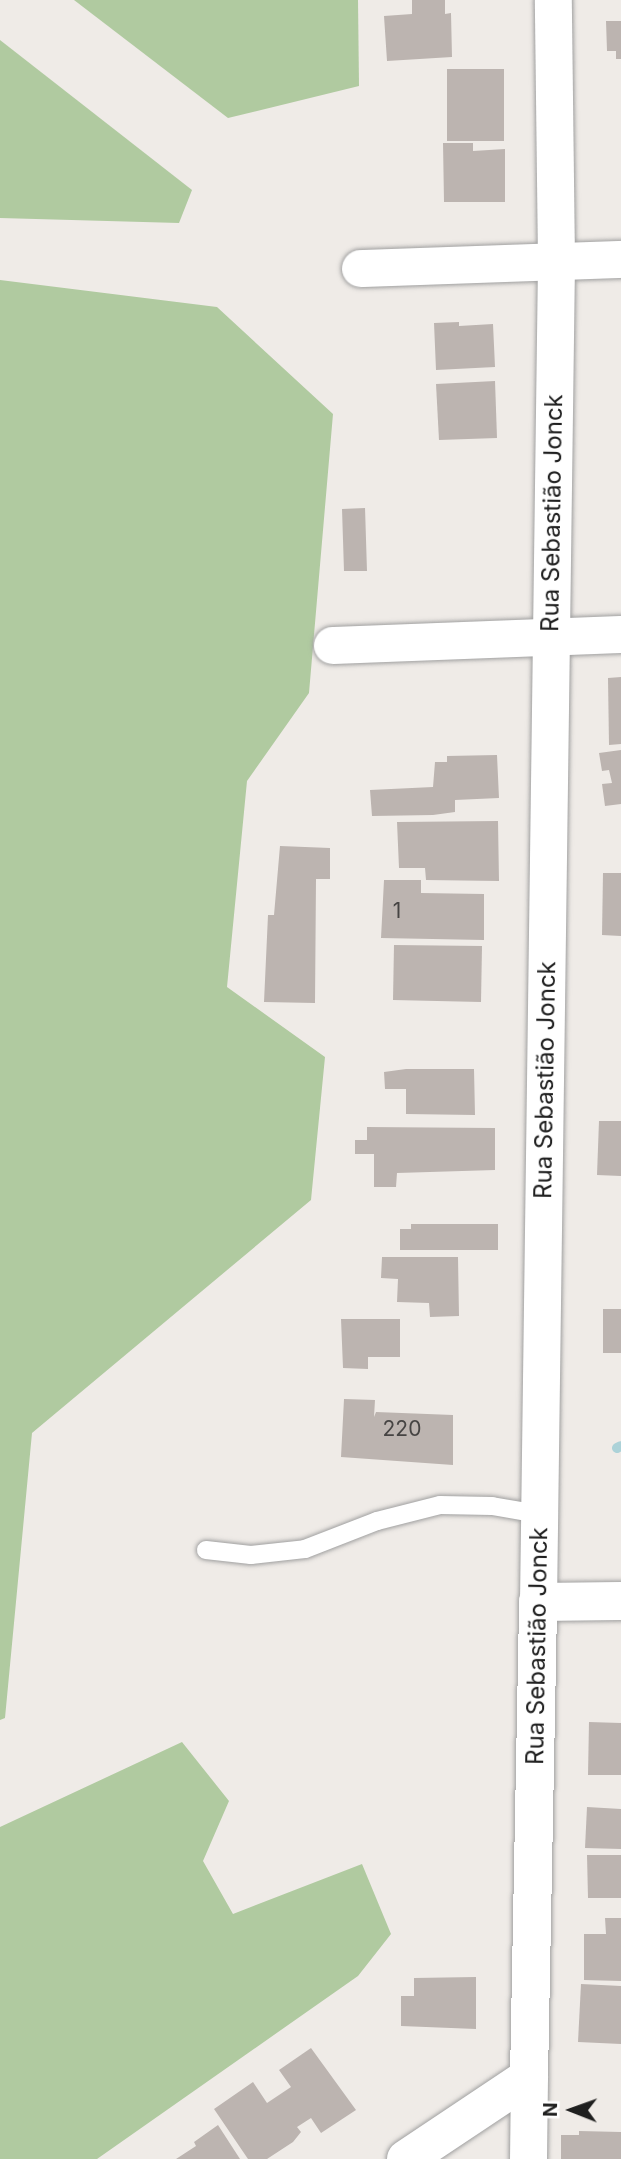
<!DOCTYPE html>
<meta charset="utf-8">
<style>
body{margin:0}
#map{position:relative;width:621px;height:2159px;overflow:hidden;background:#efebe7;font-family:Inter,sans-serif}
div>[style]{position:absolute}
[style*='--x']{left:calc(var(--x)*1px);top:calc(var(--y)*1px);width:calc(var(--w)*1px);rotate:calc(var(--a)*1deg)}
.forest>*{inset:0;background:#b0caa0}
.stream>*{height:10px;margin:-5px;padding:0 5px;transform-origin:5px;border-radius:5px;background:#acd2d8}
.building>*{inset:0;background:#bcb4b0}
.roads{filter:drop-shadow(0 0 2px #a0a0a0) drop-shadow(0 0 2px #a0a0a0)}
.service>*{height:18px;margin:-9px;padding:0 9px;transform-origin:9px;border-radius:9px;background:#fff}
.minor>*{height:37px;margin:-18.5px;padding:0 18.5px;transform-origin:18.5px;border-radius:18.5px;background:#fff}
.tertiary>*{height:38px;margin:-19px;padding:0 19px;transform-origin:19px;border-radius:19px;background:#fff}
span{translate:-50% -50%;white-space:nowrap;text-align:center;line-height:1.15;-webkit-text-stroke:7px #fff;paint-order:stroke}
.number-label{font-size:21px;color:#464443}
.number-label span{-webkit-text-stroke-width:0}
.street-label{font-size:24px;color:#1f1f1f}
.north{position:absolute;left:537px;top:2075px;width:70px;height:70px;-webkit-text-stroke:5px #fff;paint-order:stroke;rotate:271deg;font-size:19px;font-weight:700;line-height:28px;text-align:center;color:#1f1f1f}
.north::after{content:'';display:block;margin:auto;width:24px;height:32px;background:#1f1f1f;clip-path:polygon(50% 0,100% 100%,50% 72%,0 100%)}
</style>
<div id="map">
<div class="forest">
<i style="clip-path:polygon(74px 0,358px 0,359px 86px,228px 118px)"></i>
<i style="clip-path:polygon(0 40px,192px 190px,179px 223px,0 218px)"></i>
<i style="clip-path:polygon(0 280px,217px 307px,333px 414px,309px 693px,247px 781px,227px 987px,325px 1057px,311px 1200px,32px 1433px,5px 1718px,0 1720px)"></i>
<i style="clip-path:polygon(182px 1742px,229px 1801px,203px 1861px,233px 1914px,362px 1864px,391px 1934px,358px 1976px,97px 2159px,0 2159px,0 1827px)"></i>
</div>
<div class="stream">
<i style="--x:617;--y:1448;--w:4;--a:-27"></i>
</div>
<div class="building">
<i style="clip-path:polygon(412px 0,445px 0,445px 14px,451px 13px,452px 57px,387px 61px,384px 16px,412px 14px)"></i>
<i style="clip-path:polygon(606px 21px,621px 21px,621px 59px,616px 59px,616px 51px,607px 51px)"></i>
<i style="clip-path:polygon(447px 69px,504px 69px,504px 141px,447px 141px)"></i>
<i style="clip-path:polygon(443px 143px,473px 143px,473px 151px,505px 149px,505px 202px,444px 202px)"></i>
<i style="clip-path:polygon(459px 322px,459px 326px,493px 324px,495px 367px,436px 370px,434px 323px)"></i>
<i style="clip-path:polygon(495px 381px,497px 438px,439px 440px,436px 384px)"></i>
<i style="clip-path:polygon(365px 508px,367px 571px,344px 571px,342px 509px)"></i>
<i style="clip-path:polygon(621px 677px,621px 744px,609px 745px,608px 678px)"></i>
<i style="clip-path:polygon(621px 750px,621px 804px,605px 806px,602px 784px,612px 783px,609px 770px,602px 771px,599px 753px)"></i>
<i style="clip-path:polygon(497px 755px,499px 798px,455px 800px,455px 812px,433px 815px,372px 816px,370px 790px,433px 787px,435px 762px,447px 762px,447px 756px)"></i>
<i style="clip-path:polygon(498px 821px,499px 881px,426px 880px,425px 868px,399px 868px,397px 822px)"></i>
<i style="clip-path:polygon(280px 846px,330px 848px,330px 879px,316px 879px,315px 1003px,264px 1002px,268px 915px,274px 915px)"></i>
<i style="clip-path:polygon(603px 873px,621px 873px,621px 936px,602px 935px)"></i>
<i style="clip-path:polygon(384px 880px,421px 880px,421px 893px,484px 894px,484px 940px,381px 938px)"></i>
<i style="clip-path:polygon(394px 945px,482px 946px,481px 1002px,393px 1000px)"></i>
<i style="clip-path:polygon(406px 1069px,474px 1069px,475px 1115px,406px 1114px,406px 1089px,385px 1089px,384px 1072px)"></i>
<i style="clip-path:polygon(599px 1121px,621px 1121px,621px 1176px,597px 1175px)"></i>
<i style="clip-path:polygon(367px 1127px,495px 1128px,495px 1170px,397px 1173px,396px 1187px,374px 1187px,374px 1154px,355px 1154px,355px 1140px,367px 1140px)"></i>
<i style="clip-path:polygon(411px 1224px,498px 1224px,498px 1250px,400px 1250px,400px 1229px,411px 1229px)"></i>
<i style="clip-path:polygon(382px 1257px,458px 1257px,459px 1316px,430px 1317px,429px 1303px,397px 1302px,398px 1279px,381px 1278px)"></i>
<i style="clip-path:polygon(603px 1309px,621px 1309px,621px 1353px,603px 1353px)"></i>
<i style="clip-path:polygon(341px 1319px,400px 1319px,400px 1357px,368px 1357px,368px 1369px,343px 1368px)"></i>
<i style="clip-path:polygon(344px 1399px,375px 1400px,374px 1417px,376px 1412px,453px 1415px,453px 1465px,341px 1457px)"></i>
<i style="clip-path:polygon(589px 1722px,621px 1723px,621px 1775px,588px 1775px)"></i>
<i style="clip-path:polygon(587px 1807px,621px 1809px,621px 1849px,585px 1848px)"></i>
<i style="clip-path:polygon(587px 1855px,621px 1855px,621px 1898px,588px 1898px)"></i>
<i style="clip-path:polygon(605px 1918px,621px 1918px,621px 1981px,584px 1980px,584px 1934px,606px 1934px)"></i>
<i style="clip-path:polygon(476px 1977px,476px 2029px,401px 2026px,401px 1996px,414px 1996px,414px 1978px)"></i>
<i style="clip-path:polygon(581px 1984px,621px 1986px,621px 2044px,578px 2042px)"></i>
<i style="clip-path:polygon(311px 2048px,356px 2110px,321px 2133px,311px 2118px,297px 2127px,301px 2132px,293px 2142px,267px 2159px,248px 2159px,214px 2109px,253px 2082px,267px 2103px,291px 2087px,279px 2070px)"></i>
<i style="clip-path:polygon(218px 2125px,240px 2159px,176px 2159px,196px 2146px,194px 2142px)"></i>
<i style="clip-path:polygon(579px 2131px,621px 2132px,621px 2159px,561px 2159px,561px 2135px,579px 2135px)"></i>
</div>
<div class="roads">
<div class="service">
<i style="--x:206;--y:1550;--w:45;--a:6.3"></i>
<i style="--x:251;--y:1555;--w:54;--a:-6.3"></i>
<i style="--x:305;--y:1549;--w:77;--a:-21.3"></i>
<i style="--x:377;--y:1521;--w:65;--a:-14.3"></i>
<i style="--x:440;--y:1505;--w:52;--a:1.1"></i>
<i style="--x:492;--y:1506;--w:48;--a:9.7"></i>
</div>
<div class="minor">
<i style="--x:360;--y:268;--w:261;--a:-2"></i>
<i style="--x:332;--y:645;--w:289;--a:-2.2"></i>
<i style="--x:538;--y:1602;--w:1341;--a:-89.23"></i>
<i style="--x:556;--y:261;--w:261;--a:-90.7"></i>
<i style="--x:528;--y:2159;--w:82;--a:-89.3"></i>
</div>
<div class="tertiary">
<i style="--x:406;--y:2159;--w:148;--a:-33.7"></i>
<i style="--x:529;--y:2077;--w:475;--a:-88.9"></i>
<i style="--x:538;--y:1602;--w:83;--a:-0.7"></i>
</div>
</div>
<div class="number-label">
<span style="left:397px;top:911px">1</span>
<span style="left:402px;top:1429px">220</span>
</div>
<div class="street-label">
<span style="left:552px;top:513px;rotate:-89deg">Rua Sebastião Jonck</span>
<span style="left:545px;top:1080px;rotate:-89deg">Rua Sebastião Jonck</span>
<span style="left:537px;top:1646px;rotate:-89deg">Rua Sebastião Jonck</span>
</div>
<div class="north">N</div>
</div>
